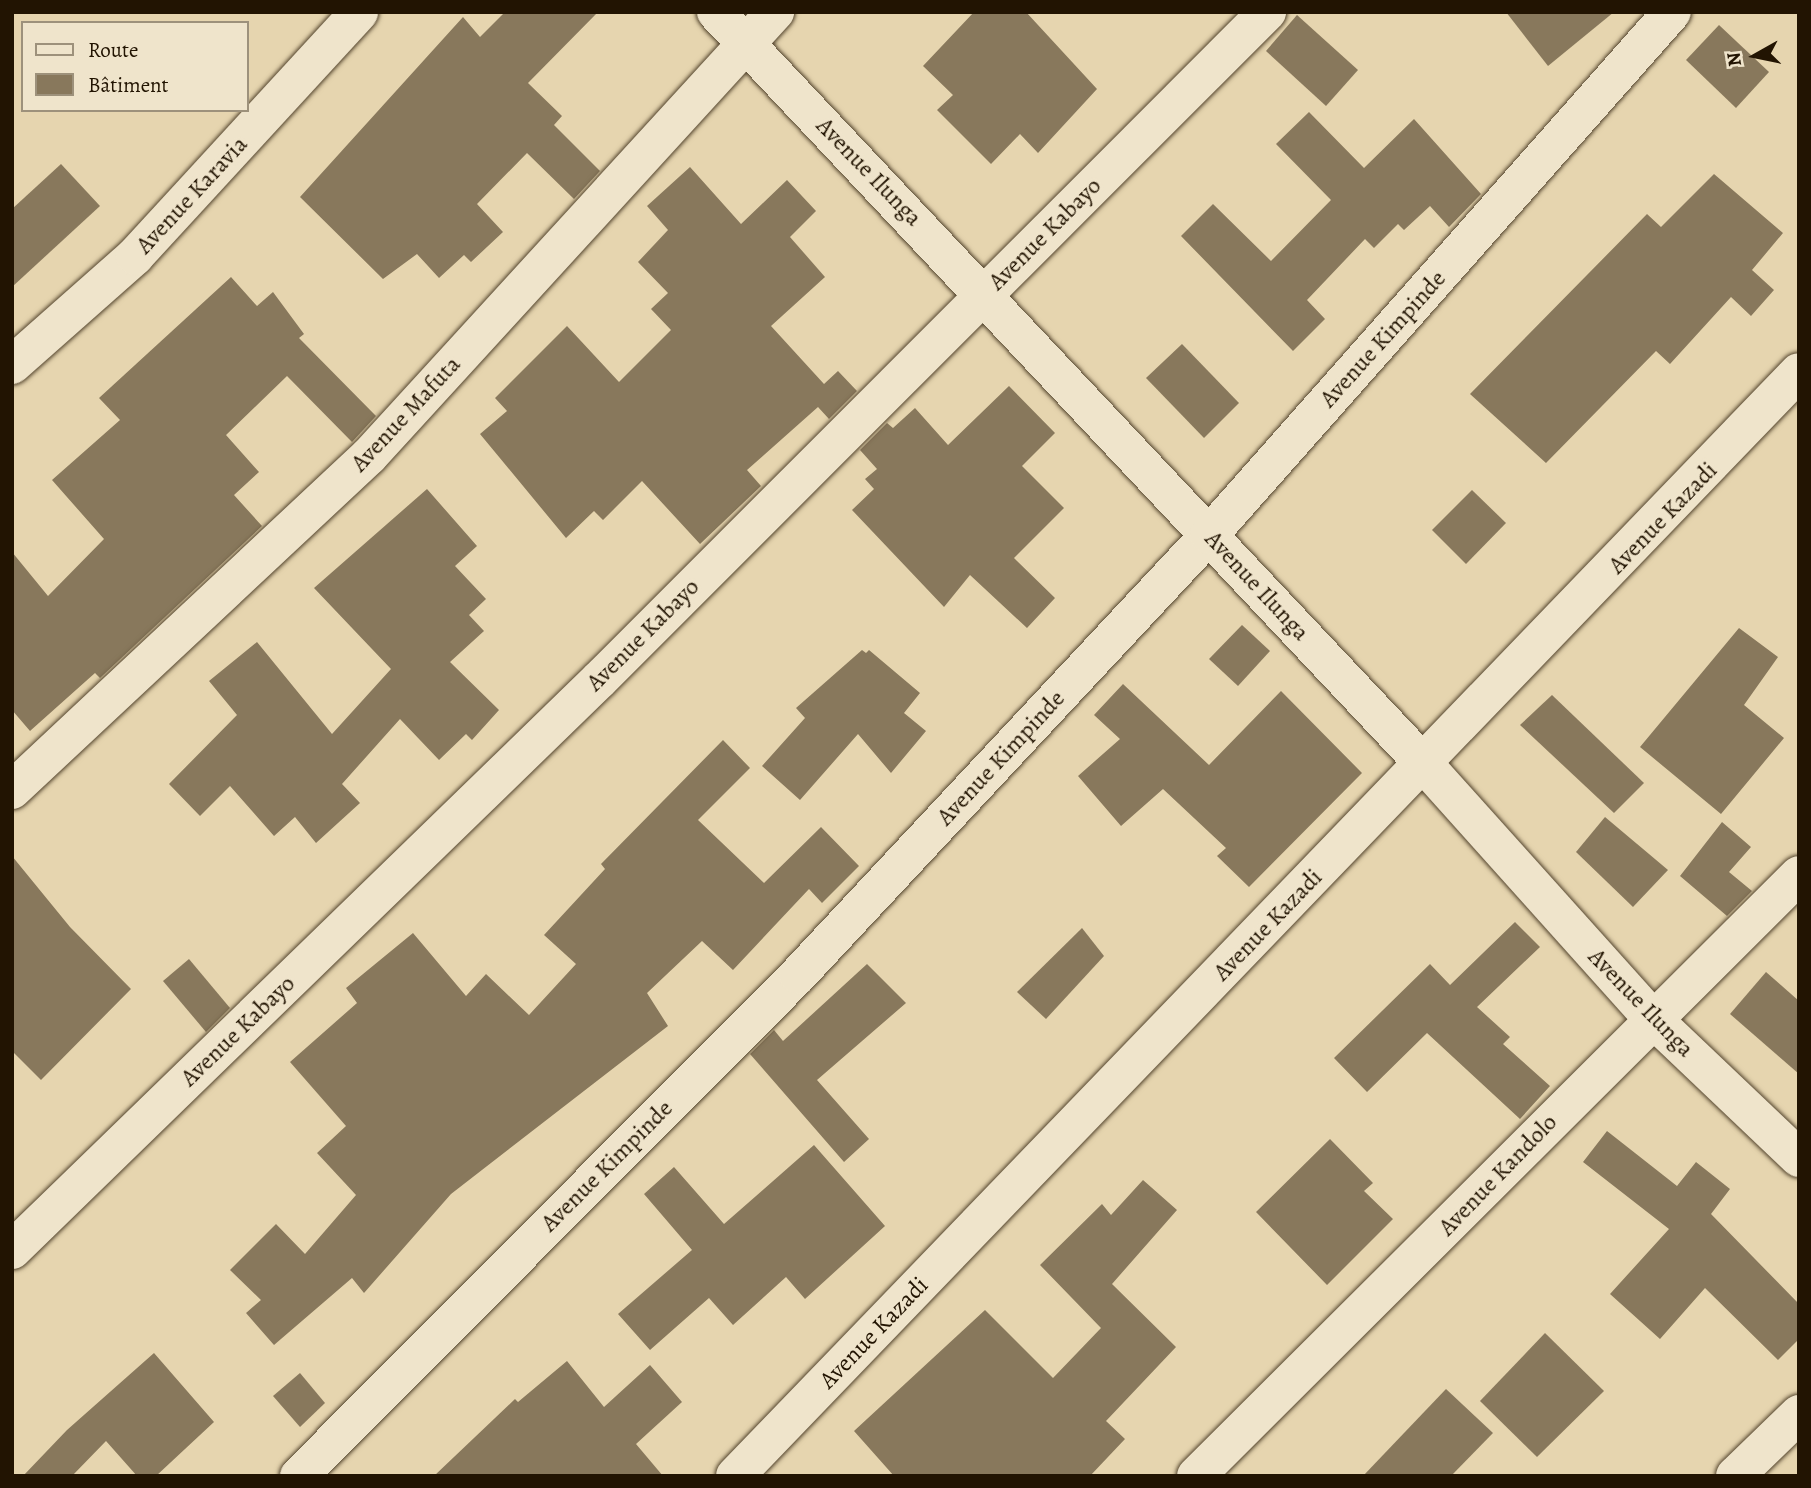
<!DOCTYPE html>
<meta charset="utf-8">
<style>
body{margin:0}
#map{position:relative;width:1811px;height:1488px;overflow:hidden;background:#e6d5af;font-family:Alegreya,serif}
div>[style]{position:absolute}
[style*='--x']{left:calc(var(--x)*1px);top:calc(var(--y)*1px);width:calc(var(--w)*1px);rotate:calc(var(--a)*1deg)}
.building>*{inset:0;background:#88785c}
.roads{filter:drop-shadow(0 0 2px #53442d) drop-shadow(0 0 2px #53442d)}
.minor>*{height:38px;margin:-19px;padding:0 19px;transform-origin:19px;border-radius:19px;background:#efe4cb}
span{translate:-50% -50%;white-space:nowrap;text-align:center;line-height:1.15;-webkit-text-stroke:7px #efe4cb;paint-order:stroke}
.street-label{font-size:24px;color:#221402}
.frame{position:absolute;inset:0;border:14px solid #221402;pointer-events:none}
.legend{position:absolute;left:21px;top:21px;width:228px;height:91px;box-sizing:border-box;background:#efe4cb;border:2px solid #9d917b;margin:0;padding:9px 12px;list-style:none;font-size:21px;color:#221402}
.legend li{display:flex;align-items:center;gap:14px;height:35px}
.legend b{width:35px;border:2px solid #9d917b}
.north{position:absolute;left:1720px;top:21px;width:70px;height:70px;-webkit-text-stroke:5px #efe4cb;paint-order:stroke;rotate:261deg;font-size:19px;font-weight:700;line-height:28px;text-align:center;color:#221402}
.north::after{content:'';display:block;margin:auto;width:24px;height:32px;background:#221402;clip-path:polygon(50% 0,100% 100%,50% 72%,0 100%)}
</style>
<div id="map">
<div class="building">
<i style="clip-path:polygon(505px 12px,598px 12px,528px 83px,562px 116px,554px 125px,600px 171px,574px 199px,527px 153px,477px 204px,503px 232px,471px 262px,464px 255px,439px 278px,417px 254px,383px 279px,300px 197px,463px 17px,480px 37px)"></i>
<i style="clip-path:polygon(974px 12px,1026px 12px,1097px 89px,1038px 153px,1020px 134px,991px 164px,937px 110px,953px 95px,923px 66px)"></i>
<i style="clip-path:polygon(1506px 12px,1614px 12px,1548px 66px)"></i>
<i style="clip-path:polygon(1297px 15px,1358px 70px,1326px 106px,1266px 51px)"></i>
<i style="clip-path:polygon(1719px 25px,1769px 72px,1736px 108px,1686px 60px)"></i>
<i style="clip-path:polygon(1309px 112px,1364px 168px,1414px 119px,1481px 194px,1449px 227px,1430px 206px,1404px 230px,1398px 224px,1374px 248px,1365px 239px,1307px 300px,1325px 319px,1293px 351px,1181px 236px,1213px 204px,1271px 261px,1331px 200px,1276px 144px)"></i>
<i style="clip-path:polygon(61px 164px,100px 206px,12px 287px,12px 209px)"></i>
<i style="clip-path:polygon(690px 167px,741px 224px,787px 180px,816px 211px,790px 237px,825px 277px,771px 326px,824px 384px,838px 371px,857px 391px,829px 419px,818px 407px,747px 470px,761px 486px,700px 544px,642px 481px,603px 520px,594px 511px,566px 538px,480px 434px,507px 411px,495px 398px,567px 326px,619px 382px,671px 330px,651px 309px,668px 293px,638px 262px,668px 230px,647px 206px)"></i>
<i style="clip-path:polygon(1714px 174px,1783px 233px,1752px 270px,1774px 290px,1751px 316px,1731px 297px,1670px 364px,1656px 351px,1546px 463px,1470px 394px,1647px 214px,1661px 227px)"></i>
<i style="clip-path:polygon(231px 277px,257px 306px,273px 292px,304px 334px,299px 338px,376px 416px,352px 442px,287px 376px,226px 435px,259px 472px,234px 495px,262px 526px,100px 678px,95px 673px,30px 731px,12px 710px,12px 552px,48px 596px,104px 539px,52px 480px,120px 420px,99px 398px)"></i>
<i style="clip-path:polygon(1182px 344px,1239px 403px,1204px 438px,1146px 378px)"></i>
<i style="clip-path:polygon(1009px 386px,1055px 433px,1022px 466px,1064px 508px,1014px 558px,1055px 598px,1027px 628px,970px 575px,944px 607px,852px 510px,874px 489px,865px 479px,877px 469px,860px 450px,887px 423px,893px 428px,915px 408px,948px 445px)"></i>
<i style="clip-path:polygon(427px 489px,477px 546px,455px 566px,486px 599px,469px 615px,484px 631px,450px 662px,499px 710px,472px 740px,466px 734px,439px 760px,400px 719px,342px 784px,360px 803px,316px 843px,295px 817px,274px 836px,230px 786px,200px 816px,169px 784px,237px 715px,209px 681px,257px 642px,332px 734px,391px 669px,314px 588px)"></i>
<i style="clip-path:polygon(1472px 490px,1506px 523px,1466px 564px,1432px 530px)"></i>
<i style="clip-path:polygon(1242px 625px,1270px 651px,1238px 686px,1209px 659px)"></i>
<i style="clip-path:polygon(1739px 628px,1778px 657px,1744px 705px,1784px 738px,1721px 814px,1640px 747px)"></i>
<i style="clip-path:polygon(862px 650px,866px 653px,869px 650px,920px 693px,904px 713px,926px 731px,891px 773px,858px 734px,800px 800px,762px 766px,805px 718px,796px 708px)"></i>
<i style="clip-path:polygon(1123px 684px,1209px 765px,1281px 691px,1362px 773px,1249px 887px,1217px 856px,1226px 848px,1163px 789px,1121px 826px,1078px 776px,1120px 739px,1094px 715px)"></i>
<i style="clip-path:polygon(1552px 695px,1644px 783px,1614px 813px,1520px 725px)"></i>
<i style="clip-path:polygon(723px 740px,750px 768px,698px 820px,764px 883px,821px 827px,859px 866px,822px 903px,809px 889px,733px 970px,702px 941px,647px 993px,668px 1026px,451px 1194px,364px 1293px,352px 1278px,274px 1345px,246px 1313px,261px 1300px,230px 1270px,276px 1224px,305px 1254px,356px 1195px,317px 1153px,346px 1126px,290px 1062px,357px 1003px,346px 988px,413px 933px,466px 996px,486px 974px,529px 1015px,576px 964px,544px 935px,605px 869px,601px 864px)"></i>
<i style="clip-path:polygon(1605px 817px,1668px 870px,1633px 907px,1576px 852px)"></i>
<i style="clip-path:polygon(1722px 822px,1751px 847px,1729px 872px,1752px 891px,1727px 916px,1680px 876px)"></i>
<i style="clip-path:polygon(12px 856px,70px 927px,131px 989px,41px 1080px,12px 1051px)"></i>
<i style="clip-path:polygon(1515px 922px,1540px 947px,1477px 1007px,1510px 1037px,1503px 1044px,1550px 1086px,1520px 1119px,1427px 1033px,1367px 1092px,1334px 1058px,1430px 964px,1450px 985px)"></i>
<i style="clip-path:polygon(1082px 928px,1104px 956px,1046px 1019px,1017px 992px)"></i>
<i style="clip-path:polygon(189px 959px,230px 1008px,206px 1032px,163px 981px)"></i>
<i style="clip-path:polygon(867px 964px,906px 1003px,817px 1080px,869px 1139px,844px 1162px,750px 1054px,774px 1030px,783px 1041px)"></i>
<i style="clip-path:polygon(1766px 972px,1799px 1001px,1799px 1074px,1730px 1014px)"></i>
<i style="clip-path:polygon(1607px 1131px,1677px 1186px,1696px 1162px,1730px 1189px,1711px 1214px,1799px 1304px,1799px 1339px,1778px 1360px,1705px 1288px,1660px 1339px,1610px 1294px,1669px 1229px,1583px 1162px)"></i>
<i style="clip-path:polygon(1330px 1139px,1373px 1183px,1364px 1191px,1393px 1219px,1327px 1285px,1256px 1212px)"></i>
<i style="clip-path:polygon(814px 1145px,885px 1226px,805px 1299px,786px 1277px,733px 1325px,709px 1298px,650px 1350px,618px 1314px,692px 1250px,644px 1194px,674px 1167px,724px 1224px)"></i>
<i style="clip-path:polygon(1143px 1180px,1177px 1210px,1112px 1284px,1176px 1347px,1106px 1421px,1125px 1439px,1090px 1476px,894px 1476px,854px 1431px,985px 1310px,1053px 1378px,1101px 1328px,1040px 1265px,1102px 1204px,1111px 1215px)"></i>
<i style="clip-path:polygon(1545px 1333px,1604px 1391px,1537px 1457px,1480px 1401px)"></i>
<i style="clip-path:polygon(154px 1353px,214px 1422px,156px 1476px,137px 1476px,106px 1441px,72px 1476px,23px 1476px,67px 1430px)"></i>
<i style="clip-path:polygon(567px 1361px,604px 1407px,650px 1365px,682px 1402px,636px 1444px,663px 1476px,434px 1476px,515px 1399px,518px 1402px)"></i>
<i style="clip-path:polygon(300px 1373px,325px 1403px,300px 1427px,273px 1396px)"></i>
<i style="clip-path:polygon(1446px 1389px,1493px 1433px,1451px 1476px,1363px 1476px)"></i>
</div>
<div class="roads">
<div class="minor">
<i style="--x:716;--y:12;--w:1033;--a:46.73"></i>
<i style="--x:1424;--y:764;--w:341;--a:48.1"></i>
<i style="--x:1652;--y:1018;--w:203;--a:43.6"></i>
<i style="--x:12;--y:365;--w:164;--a:-41.5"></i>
<i style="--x:135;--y:256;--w:331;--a:-47.4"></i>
<i style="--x:12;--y:790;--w:489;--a:-43.1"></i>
<i style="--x:369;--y:456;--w:602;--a:-47.56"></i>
<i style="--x:12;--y:1250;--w:818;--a:-44.16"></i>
<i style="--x:599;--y:680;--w:945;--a:-45"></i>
<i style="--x:299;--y:1476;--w:707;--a:-45.11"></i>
<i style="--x:798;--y:975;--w:602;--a:-46.95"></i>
<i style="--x:1209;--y:535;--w:698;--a:-48.48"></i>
<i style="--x:735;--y:1476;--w:1533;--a:-46.06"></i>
<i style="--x:1196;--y:1476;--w:851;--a:-44.9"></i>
<i style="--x:1735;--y:1476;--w:89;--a:-44.1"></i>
</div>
</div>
<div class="street-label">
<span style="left:869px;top:172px;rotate:46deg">Avenue Ilunga</span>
<span style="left:192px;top:195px;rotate:-47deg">Avenue Karavia</span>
<span style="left:1045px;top:234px;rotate:-45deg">Avenue Kabayo</span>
<span style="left:1383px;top:339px;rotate:-48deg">Avenue Kimpinde</span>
<span style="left:406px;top:414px;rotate:-47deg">Avenue Mafuta</span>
<span style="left:1663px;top:518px;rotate:-46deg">Avenue Kazadi</span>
<span style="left:1257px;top:586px;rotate:47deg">Avenue Ilunga</span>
<span style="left:643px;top:635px;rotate:-45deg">Avenue Kabayo</span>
<span style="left:1001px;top:758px;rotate:-47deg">Avenue Kimpinde</span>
<span style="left:1268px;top:925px;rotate:-46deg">Avenue Kazadi</span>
<span style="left:1641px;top:1003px;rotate:46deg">Avenue Ilunga</span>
<span style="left:238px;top:1031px;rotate:-44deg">Avenue Kabayo</span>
<span style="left:607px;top:1166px;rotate:-45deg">Avenue Kimpinde</span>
<span style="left:1498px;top:1175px;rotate:-46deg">Avenue Kandolo</span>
<span style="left:874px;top:1333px;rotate:-46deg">Avenue Kazadi</span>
</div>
<div class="frame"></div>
<ul class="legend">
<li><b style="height:9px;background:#efe4cb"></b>Route</li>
<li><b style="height:19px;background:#88785c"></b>Bâtiment</li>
</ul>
<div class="north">N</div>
</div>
